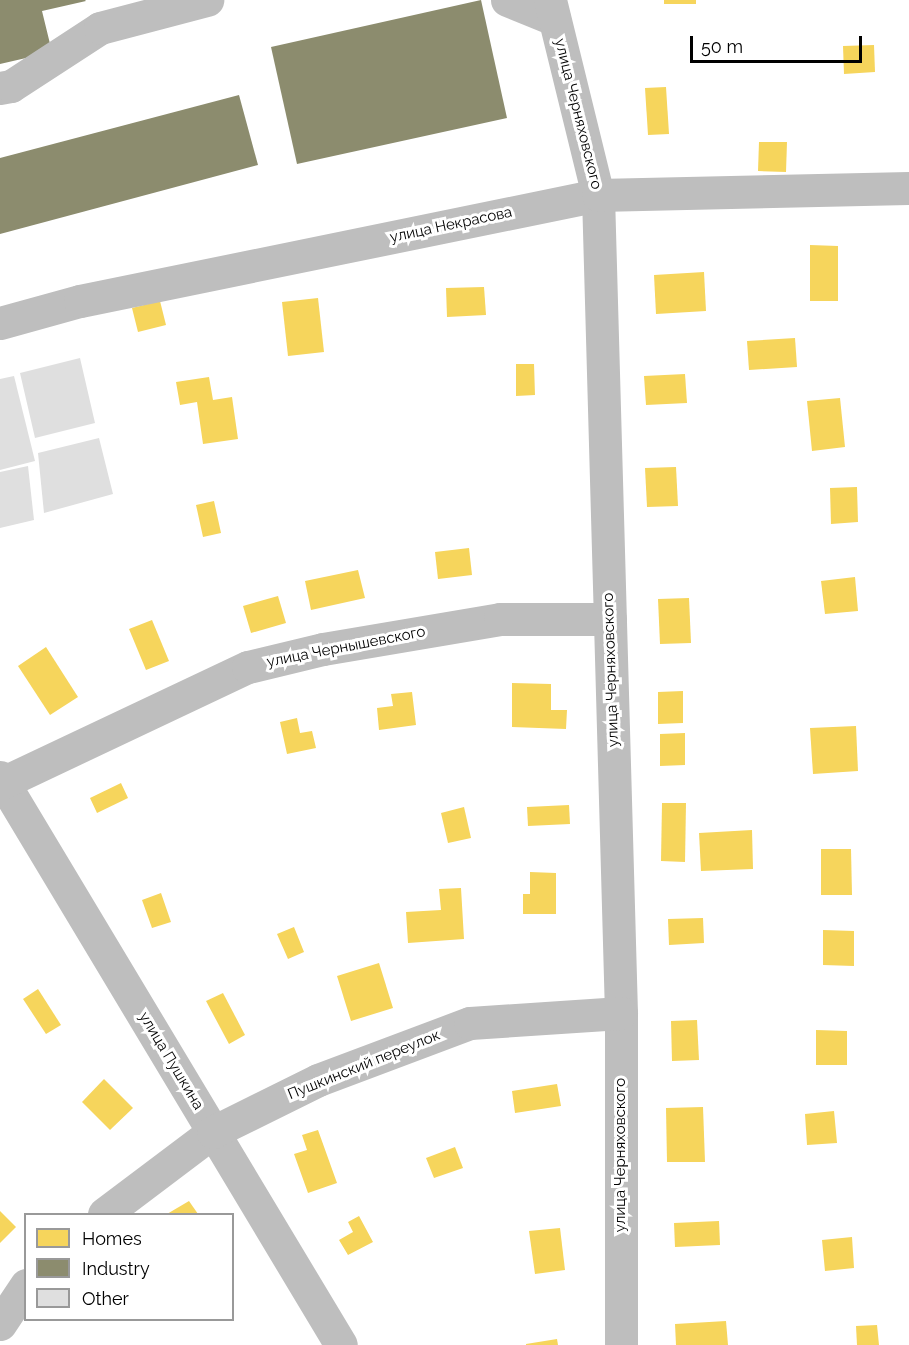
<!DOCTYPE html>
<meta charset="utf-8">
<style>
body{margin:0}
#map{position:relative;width:909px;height:1345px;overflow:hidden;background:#fff;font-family:Raleway,sans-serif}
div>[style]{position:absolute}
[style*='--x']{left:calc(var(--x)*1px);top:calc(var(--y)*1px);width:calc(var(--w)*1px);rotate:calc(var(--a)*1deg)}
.homes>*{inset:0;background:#f6d55c}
.industry>*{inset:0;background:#8c8c6e}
.building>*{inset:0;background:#dfdfdf}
.minor>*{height:33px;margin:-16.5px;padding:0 16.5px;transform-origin:16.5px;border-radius:16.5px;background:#bebebe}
span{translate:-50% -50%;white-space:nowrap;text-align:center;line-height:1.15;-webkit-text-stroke:6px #fff;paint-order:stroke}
.street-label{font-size:15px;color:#000}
.legend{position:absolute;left:24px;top:1213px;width:210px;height:108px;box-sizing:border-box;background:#fff;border:2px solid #999;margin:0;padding:8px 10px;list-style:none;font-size:18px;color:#000}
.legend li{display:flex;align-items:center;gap:12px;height:30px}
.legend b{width:30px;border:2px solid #999}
.scale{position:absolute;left:690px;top:36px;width:172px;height:27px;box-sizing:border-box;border:3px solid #000;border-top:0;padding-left:8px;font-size:18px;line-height:21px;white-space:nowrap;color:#000;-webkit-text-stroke:4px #fff;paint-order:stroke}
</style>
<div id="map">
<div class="homes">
<i style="clip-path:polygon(664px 0,696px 0,696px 4px,664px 4px)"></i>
<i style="clip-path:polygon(874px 45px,875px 72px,844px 74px,843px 46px)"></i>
<i style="clip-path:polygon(666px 87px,669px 134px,648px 135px,645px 88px)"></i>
<i style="clip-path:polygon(759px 142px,787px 142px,786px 172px,758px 171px)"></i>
<i style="clip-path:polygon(810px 245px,838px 246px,838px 301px,810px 301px)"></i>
<i style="clip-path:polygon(704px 272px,706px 311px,656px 314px,654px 275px)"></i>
<i style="clip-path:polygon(484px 287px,486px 315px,447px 317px,446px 288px)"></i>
<i style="clip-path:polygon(318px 298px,324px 352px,288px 356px,282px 302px)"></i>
<i style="clip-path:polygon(160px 301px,166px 325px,138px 332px,132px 308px)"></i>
<i style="clip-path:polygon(795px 338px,797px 367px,749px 370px,747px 341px)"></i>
<i style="clip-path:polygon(516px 364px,534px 364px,535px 395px,516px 396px)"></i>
<i style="clip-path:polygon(685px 374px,687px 403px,646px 405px,644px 376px)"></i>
<i style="clip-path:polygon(209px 377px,213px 400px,232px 397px,238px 439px,203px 444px,197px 402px,180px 405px,176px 382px)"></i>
<i style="clip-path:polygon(840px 398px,845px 447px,812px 451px,807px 401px)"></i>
<i style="clip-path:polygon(676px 467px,678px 506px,647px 507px,645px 468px)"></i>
<i style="clip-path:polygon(857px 487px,858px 522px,831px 524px,830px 488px)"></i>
<i style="clip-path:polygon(214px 501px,221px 533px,203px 537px,196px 505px)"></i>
<i style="clip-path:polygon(469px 548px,472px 575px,438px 579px,435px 552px)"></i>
<i style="clip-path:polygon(358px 570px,365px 598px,311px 610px,305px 581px)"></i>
<i style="clip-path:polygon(855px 577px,858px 611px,825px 614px,821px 581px)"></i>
<i style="clip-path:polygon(278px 596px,286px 623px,251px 633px,243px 606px)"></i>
<i style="clip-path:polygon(689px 598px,691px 643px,660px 644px,658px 599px)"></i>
<i style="clip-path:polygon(152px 620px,169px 661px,146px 670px,129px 629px)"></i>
<i style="clip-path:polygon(46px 647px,78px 697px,50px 715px,18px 666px)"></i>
<i style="clip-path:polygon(512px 683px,551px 684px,551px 710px,567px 710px,566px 729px,512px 727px)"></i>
<i style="clip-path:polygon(683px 691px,683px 723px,658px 724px,658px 692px)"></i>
<i style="clip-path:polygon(412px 692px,416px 725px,379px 730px,377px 708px,393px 706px,391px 694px)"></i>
<i style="clip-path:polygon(297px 718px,300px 733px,312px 731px,316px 748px,287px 754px,280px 722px)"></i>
<i style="clip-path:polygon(856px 726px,858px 771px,813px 774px,810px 728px)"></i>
<i style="clip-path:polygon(685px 733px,685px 765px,660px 766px,660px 734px)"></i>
<i style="clip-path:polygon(121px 783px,128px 798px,97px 813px,90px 798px)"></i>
<i style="clip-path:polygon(662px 803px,686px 803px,685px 862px,661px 861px)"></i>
<i style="clip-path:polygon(569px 805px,570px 824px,528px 826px,527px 807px)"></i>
<i style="clip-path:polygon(464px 807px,471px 838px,448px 843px,441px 813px)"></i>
<i style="clip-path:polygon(752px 830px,753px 869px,701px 871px,699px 833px)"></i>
<i style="clip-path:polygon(821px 849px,851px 849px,852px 895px,821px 895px)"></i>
<i style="clip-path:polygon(530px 872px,556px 873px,556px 914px,523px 914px,523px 894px,530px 894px)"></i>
<i style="clip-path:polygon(461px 888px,464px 939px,408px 943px,406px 912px,441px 910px,439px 889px)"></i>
<i style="clip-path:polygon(161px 893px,171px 922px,152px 928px,142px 900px)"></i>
<i style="clip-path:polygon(703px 918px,704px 943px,669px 945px,668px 919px)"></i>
<i style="clip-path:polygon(294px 927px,304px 952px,288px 959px,277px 934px)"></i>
<i style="clip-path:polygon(823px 930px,854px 931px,854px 966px,823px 965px)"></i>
<i style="clip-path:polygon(379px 963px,393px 1008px,351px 1021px,337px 976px)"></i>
<i style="clip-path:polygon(38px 989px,61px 1025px,46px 1034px,23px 999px)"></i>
<i style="clip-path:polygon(223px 993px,245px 1035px,229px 1044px,206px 1001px)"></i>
<i style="clip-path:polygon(697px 1020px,699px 1060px,672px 1061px,671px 1021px)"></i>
<i style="clip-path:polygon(816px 1030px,847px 1031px,847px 1065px,816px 1065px)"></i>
<i style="clip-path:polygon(104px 1079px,133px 1108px,110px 1130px,82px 1102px)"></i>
<i style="clip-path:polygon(557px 1084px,561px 1106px,515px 1113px,512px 1091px)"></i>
<i style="clip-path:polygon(703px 1107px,705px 1162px,667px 1162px,666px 1108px)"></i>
<i style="clip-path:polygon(834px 1111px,837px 1143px,807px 1145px,805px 1114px)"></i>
<i style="clip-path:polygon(318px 1130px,337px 1183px,308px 1193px,294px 1154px,307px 1150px,302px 1135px)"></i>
<i style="clip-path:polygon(455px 1147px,463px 1168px,434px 1178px,426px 1158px)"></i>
<i style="clip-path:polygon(189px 1201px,198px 1214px,167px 1214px)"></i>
<i style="clip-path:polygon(0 1211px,16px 1227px,0 1243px)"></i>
<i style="clip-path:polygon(359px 1216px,373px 1242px,348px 1255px,339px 1240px,353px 1232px,348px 1222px)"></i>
<i style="clip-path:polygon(719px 1221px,720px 1245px,675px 1247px,674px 1223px)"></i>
<i style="clip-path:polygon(560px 1228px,565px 1270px,535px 1274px,529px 1231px)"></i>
<i style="clip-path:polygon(852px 1237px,854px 1268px,825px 1271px,822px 1240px)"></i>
<i style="clip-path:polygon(726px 1321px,728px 1345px,676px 1345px,675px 1324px)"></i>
<i style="clip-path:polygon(877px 1325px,879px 1345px,857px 1345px,856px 1326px)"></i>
<i style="clip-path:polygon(557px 1339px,558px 1345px,526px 1345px,526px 1344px)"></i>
</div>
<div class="industry">
<i style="clip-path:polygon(0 0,85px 0,86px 1px,42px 11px,52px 52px,0 64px)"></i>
<i style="clip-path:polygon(481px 0,507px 118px,297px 164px,271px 47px)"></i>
<i style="clip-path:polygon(239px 95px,258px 165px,0 234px,0 158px)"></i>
</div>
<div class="building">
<i style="clip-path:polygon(80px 358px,95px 423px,35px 438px,20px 373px)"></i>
<i style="clip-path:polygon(14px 376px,35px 461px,0 470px,0 379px)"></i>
<i style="clip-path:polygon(99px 438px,113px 494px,44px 513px,38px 453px)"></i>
<i style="clip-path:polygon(28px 466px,34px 520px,0 528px,0 472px)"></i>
</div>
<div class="minor">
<i style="--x:507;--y:0;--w:51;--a:22"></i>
<i style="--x:550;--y:0;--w:201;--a:76.2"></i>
<i style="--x:598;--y:195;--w:818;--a:88.39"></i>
<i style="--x:621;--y:1013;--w:332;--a:90"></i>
<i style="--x:0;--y:88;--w:11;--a:-10"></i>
<i style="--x:11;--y:86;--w:106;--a:-33.1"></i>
<i style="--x:100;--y:28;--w:111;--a:-14.7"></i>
<i style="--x:0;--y:323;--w:83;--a:-15.4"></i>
<i style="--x:80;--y:301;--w:529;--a:-11.56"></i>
<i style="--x:598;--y:195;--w:311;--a:-1.3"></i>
<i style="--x:0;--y:777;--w:662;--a:59.02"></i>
<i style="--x:0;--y:784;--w:274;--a:-25.3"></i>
<i style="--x:248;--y:667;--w:77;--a:-13.5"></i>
<i style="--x:323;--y:649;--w:180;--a:-9.6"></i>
<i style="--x:500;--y:619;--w:110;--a:0"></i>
<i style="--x:104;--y:1214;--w:136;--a:-37"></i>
<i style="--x:213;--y:1132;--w:117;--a:-26.3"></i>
<i style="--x:318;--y:1080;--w:162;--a:-20.6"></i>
<i style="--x:470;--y:1023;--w:151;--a:-3.8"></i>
<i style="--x:0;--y:1324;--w:47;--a:-56.3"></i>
</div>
<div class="street-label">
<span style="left:578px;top:114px;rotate:76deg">улица Черняховского</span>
<span style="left:451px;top:225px;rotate:-12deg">улица Некрасова</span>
<span style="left:346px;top:647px;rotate:-11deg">улица Чернышевского</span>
<span style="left:611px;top:670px;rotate:-92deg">улица Черняховского</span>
<span style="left:171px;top:1061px;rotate:59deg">улица Пушкина</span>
<span style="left:364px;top:1065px;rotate:-22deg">Пушкинский переулок</span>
<span style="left:621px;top:1155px;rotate:-90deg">улица Черняховского</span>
</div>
<ul class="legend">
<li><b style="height:16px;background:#f6d55c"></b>Homes</li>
<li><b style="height:16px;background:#8c8c6e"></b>Industry</li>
<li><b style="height:16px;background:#dfdfdf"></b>Other</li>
</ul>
<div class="scale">50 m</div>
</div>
